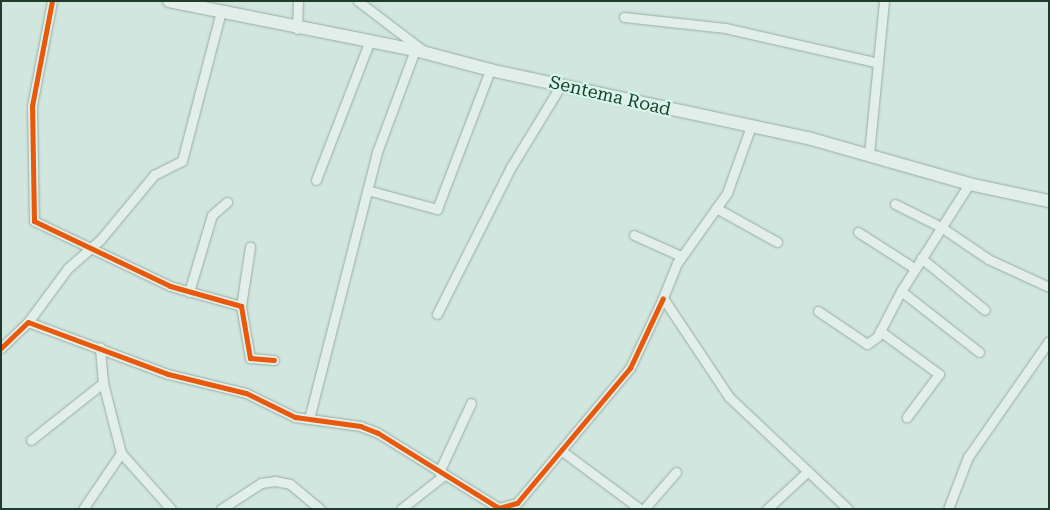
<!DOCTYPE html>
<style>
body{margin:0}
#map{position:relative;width:1050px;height:510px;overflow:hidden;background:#d0e6de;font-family:"Roboto Serif",serif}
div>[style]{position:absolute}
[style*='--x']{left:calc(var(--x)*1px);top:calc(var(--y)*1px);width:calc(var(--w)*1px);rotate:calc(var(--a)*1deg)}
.roads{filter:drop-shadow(0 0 1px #98aca3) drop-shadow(0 0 1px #98aca3)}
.street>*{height:9px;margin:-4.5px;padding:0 4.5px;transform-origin:4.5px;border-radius:4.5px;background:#e1eeea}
.secondary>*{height:12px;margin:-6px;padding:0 6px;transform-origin:6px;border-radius:6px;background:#e1eeea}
.cycleway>*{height:5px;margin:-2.5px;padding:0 2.5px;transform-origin:2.5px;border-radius:2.5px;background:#e8590c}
span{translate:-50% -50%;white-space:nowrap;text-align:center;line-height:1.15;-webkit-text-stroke:4.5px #d6f7ec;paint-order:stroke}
.street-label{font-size:18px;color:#1f3c2b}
.frame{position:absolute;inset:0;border:2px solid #1f3c2b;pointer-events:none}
</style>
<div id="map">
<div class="roads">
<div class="street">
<i style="--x:52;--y:1;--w:107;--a:100.8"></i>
<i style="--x:32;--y:106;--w:115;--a:89"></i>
<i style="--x:34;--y:221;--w:151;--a:25.5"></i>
<i style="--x:170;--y:286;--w:74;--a:15.7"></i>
<i style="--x:241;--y:306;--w:53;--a:80.2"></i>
<i style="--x:250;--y:358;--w:24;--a:5"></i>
<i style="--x:358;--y:1;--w:84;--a:37.3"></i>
<i style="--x:624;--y:17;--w:102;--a:6.2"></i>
<i style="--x:725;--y:28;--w:154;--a:12.8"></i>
<i style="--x:297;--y:29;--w:28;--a:-88"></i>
<i style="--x:751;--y:126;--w:71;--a:109.7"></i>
<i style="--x:727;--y:193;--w:86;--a:125.5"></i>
<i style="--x:677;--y:263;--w:38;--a:112"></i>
<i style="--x:663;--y:298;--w:119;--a:56.3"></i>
<i style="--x:729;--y:397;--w:163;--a:43.3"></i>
<i style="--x:869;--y:154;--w:154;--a:-84.4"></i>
<i style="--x:316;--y:180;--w:150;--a:-68.9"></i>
<i style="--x:969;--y:184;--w:127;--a:122.4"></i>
<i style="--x:901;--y:291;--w:99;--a:38"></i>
<i style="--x:367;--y:190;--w:73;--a:15.2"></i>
<i style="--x:437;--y:209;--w:149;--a:-69.1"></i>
<i style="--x:895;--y:204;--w:51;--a:26.6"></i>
<i style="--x:941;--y:227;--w:57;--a:34.2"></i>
<i style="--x:988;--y:259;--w:67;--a:24.7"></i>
<i style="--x:716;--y:208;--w:70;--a:29.1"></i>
<i style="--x:858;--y:232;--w:67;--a:32.7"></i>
<i style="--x:634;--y:235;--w:51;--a:24.1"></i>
<i style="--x:921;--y:258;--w:82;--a:39.1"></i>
<i style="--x:189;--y:292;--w:80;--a:-73.4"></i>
<i style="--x:212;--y:215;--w:20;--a:-41"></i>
<i style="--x:241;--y:306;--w:60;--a:-81.3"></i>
<i style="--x:818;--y:311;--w:59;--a:34"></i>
<i style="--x:867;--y:344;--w:12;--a:-35"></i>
<i style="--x:877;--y:337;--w:52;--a:-62.4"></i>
<i style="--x:437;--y:314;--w:165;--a:-63.3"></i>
<i style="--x:511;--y:167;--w:96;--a:-58.6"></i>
<i style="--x:28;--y:322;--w:67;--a:-53.5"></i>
<i style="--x:68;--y:268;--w:43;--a:-41.2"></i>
<i style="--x:100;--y:240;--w:85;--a:-50.3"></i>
<i style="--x:154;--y:175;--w:31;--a:-27"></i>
<i style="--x:182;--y:161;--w:155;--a:-75.4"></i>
<i style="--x:880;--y:331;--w:73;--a:36.1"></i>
<i style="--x:939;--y:374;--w:54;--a:126.7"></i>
<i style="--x:1;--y:348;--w:37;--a:-44"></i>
<i style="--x:28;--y:322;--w:149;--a:20.4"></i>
<i style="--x:168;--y:374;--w:80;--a:13.7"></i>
<i style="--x:246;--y:393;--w:55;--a:26.1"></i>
<i style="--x:295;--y:417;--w:66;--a:7.9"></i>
<i style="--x:360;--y:426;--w:19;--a:21"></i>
<i style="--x:378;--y:433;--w:142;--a:31.8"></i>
<i style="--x:499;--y:508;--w:19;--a:-16"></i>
<i style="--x:517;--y:503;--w:176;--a:-50.1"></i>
<i style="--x:630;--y:368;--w:77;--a:-64.8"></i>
<i style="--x:309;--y:419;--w:276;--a:-75.7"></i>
<i style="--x:377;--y:152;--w:109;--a:-69.6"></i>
<i style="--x:31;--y:440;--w:92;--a:-38.4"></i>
<i style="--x:562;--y:451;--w:97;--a:36.6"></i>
<i style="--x:121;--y:453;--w:75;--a:48.2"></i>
<i style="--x:439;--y:472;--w:76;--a:-65.1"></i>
<i style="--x:83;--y:509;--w:68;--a:-55.8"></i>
<i style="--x:121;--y:453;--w:72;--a:-104.4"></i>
<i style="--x:103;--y:383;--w:36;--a:-95"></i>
<i style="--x:221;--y:509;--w:48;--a:-33"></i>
<i style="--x:261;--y:483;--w:14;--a:-8"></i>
<i style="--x:275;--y:481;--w:15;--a:11"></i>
<i style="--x:290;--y:484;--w:39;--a:40"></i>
<i style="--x:401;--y:509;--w:55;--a:-38.3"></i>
<i style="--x:644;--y:509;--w:49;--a:-49.1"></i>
<i style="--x:767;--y:509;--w:56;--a:-42.8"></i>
<i style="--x:948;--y:509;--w:56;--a:-69"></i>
<i style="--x:968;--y:457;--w:141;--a:-55.1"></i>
</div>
<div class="secondary">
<i style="--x:169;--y:1;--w:251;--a:11.3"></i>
<i style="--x:415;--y:50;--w:78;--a:14.9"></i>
<i style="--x:490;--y:70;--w:325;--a:12.1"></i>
<i style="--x:808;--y:138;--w:167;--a:15.9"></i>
<i style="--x:969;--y:184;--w:82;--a:12"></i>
</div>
</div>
<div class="cycleway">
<i style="--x:52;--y:1;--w:107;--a:100.8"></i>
<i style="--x:32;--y:106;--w:115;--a:89"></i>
<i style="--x:34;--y:221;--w:151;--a:25.5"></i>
<i style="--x:170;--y:286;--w:74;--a:15.7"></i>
<i style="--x:241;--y:306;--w:53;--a:80.2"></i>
<i style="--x:250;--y:358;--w:24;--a:5"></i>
<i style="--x:1;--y:348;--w:37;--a:-44"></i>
<i style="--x:28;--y:322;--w:149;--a:20.4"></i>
<i style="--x:168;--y:374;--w:80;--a:13.7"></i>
<i style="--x:246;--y:393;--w:55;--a:26.1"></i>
<i style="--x:295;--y:417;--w:66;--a:7.9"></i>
<i style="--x:360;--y:426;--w:19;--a:21"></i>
<i style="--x:378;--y:433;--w:142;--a:31.8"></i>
<i style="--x:499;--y:508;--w:19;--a:-16"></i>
<i style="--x:517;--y:503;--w:176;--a:-50.1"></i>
<i style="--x:630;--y:368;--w:77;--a:-64.8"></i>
</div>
<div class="street-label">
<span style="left:610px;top:96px;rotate:13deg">Sentema Road</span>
</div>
<div class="frame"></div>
</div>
